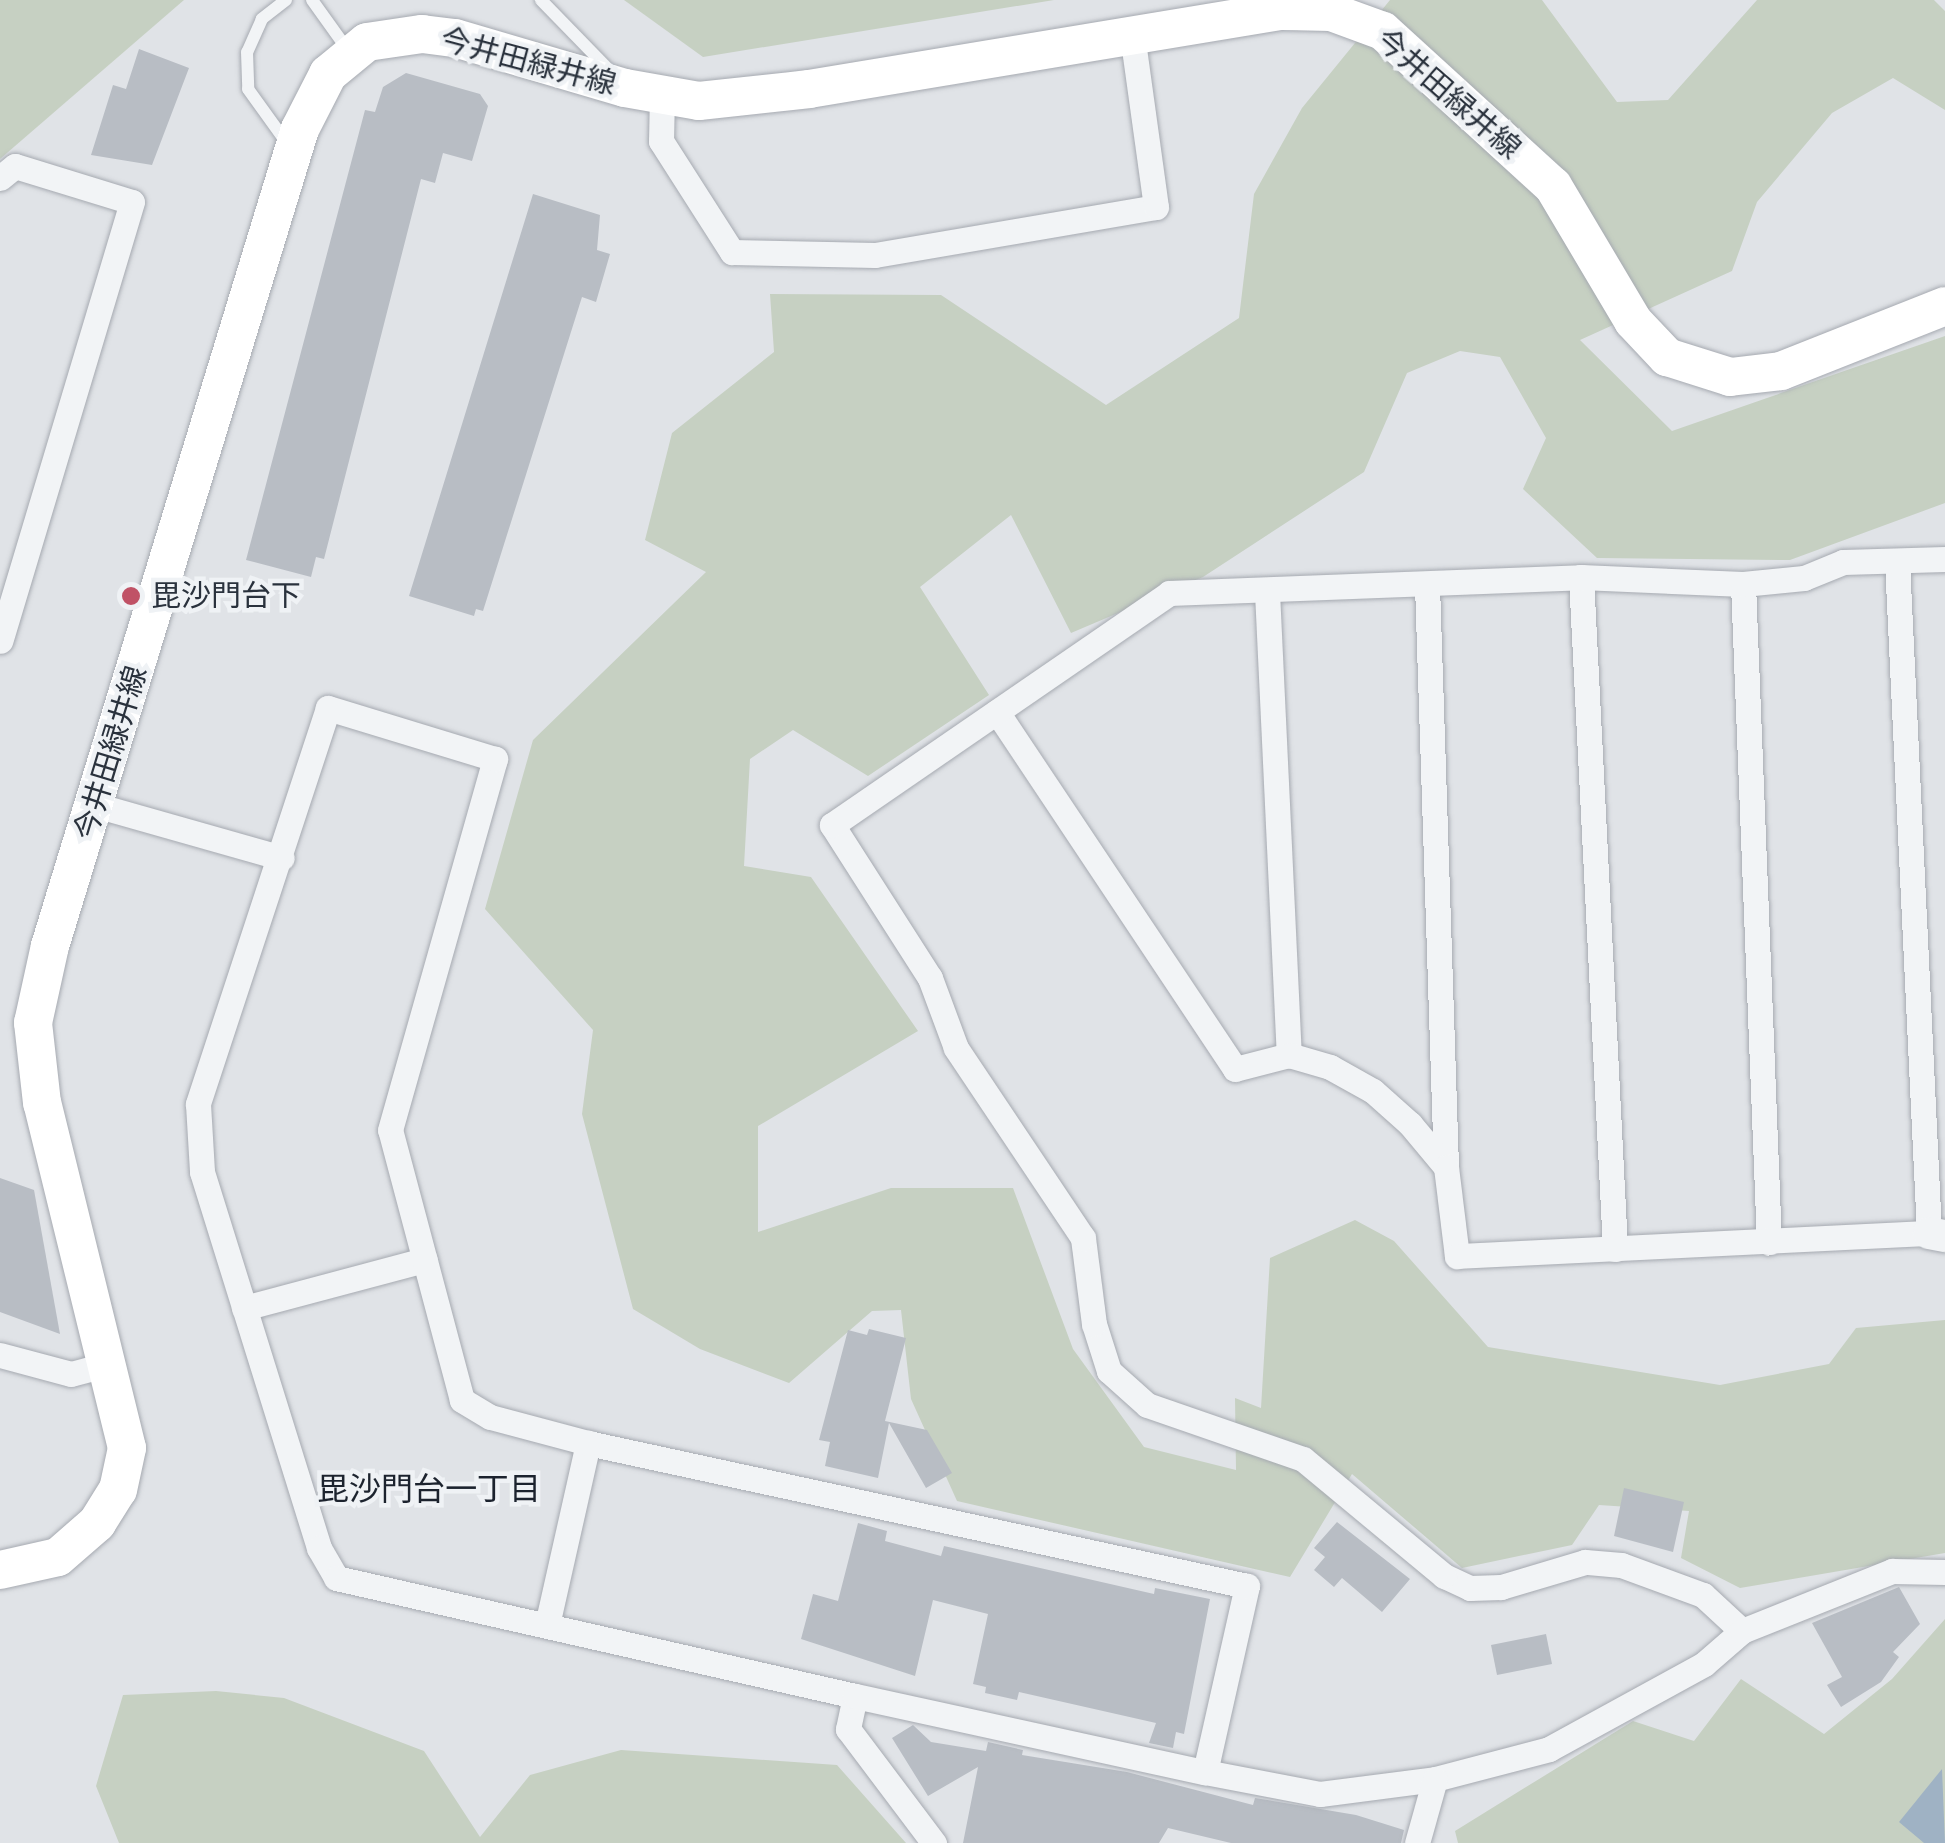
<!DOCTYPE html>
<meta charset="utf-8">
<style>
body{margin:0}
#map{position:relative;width:1945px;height:1843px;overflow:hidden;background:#e0e3e7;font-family:Rubik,"Noto Sans JP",sans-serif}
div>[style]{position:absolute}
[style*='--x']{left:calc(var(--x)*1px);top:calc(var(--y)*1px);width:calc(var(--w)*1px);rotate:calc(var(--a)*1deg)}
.green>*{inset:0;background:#c6d0c2}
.water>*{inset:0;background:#9fb2c4}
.building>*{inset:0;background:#b8bdc4}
.roads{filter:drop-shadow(0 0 2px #a6aab1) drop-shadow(0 0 2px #a6aab1)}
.service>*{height:12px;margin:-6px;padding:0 6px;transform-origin:6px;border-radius:6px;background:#f2f4f6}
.minor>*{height:25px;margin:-12.5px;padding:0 12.5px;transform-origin:12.5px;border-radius:12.5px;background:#f2f4f6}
.tertiary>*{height:32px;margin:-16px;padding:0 16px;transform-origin:16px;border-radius:16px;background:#f2f4f6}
.secondary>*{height:38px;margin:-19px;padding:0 19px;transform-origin:19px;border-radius:19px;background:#fff}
.dots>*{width:28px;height:28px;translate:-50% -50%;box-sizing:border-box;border:5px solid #eff2f5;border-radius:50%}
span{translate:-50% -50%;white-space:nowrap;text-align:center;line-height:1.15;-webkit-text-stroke:9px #eff2f5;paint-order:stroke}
.street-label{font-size:30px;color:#2a323d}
.poi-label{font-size:30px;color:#2a323d}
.left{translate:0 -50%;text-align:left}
.neighbourhood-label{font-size:32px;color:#1c232e}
</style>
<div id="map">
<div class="green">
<i style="clip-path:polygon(0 0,184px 0,0 159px)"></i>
<i style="clip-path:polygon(624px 0,1054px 0,703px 57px)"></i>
<i style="clip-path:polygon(1390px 0,1542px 0,1617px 102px,1668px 100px,1757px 0,1934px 0,1945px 11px,1945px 110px,1893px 78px,1832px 113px,1757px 202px,1732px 271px,1580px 340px,1672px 431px,1945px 336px,1945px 503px,1790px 560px,1597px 558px,1523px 489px,1546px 438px,1500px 357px,1460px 351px,1407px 373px,1364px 472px,1203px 577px,1071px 633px,1011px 515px,920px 587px,989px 695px,868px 776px,793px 730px,750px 759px,744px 866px,811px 877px,918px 1031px,758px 1126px,758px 1232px,891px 1188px,1013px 1188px,1073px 1349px,1144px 1447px,1236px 1470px,1235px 1398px,1261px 1408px,1270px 1258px,1355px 1220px,1394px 1241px,1488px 1347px,1720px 1385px,1829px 1364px,1856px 1328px,1945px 1320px,1945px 1553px,1740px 1588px,1681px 1558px,1689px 1511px,1599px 1505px,1572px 1545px,1462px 1568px,1352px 1474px,1290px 1577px,957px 1501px,911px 1399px,901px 1310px,872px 1311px,789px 1383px,700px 1349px,633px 1309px,582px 1114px,593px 1030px,485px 909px,533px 740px,706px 572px,645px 540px,672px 433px,774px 352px,770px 294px,941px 295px,1106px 405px,1239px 318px,1254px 194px,1302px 108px)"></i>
<i style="clip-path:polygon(1945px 1619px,1945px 1843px,1458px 1843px,1455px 1831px,1633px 1721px,1694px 1741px,1741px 1679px,1824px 1734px,1892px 1679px)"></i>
<i style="clip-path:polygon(216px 1691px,284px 1698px,424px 1751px,480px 1837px,530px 1775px,621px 1750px,837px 1765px,906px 1843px,119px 1843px,96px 1786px,123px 1695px)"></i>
</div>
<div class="water">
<i style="clip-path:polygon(1942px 1769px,1945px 1843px,1924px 1843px,1899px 1822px)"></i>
</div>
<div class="building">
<i style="clip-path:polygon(139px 49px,189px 68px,152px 165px,91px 155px,113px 85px,126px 89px)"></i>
<i style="clip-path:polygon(406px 73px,480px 94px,488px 106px,472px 161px,443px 153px,435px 183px,421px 179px,324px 559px,316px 557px,311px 577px,246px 560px,365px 110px,375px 112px,383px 87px)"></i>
<i style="clip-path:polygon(533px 194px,600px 215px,597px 250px,610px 254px,596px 302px,582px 297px,483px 611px,476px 609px,474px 616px,409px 596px)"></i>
<i style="clip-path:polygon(0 1178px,34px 1190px,60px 1334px,0 1312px)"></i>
<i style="clip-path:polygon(869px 1329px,906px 1338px,885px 1421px,927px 1430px,952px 1473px,926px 1488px,889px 1423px,878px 1478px,825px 1466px,830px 1442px,819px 1440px,848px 1330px,867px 1335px)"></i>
<i style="clip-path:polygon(1624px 1488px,1684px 1502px,1673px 1552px,1614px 1536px)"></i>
<i style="clip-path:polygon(1337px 1522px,1410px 1579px,1382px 1612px,1342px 1578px,1334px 1587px,1314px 1570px,1325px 1557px,1314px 1548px)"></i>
<i style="clip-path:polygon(858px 1523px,887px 1531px,885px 1541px,941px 1556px,944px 1546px,1154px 1594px,1155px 1588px,1210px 1599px,1184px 1734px,1176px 1732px,1173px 1748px,1149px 1743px,1156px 1723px,1019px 1692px,1017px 1700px,985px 1693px,986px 1687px,973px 1684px,988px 1614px,933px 1600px,915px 1676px,801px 1639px,813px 1594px,838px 1601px)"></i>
<i style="clip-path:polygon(1899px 1587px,1920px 1624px,1893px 1652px,1899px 1657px,1881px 1682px,1841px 1707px,1827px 1685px,1842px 1677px,1812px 1623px)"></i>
<i style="clip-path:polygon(1546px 1634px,1552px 1664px,1497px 1675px,1491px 1645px)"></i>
<i style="clip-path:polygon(913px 1725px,931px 1742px,986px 1751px,988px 1742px,1023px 1750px,1022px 1755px,1127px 1772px,1253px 1805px,1255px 1798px,1356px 1815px,1404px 1830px,1401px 1843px,1231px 1843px,1168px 1828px,1159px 1843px,963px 1843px,978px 1767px,928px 1796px,892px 1738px)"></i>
</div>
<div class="roads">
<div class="service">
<i style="--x:286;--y:0;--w:31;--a:142"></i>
<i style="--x:262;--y:19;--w:36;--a:114"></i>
<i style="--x:247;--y:52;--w:37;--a:88"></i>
<i style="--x:248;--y:89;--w:70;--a:54.3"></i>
<i style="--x:312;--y:0;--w:65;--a:54.4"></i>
<i style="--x:541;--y:0;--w:102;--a:45.8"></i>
</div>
<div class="minor">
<i style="--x:662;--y:94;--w:47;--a:91.2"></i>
<i style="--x:661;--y:141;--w:132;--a:57.4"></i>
<i style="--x:732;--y:252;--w:143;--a:1.2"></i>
<i style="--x:875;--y:255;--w:285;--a:-9.7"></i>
<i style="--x:1156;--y:207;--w:174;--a:-97.9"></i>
<i style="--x:0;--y:178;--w:19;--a:-39"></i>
<i style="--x:15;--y:166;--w:122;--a:17.1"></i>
<i style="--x:132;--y:202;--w:458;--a:106.7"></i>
<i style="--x:1581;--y:577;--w:673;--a:87.1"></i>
<i style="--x:1743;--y:584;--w:659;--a:87.74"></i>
<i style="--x:1427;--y:585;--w:582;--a:88.13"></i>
<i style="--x:1267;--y:592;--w:464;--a:87.3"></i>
<i style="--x:997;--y:712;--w:429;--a:56.3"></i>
<i style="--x:1235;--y:1069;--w:56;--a:-14.5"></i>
<i style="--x:1289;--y:1055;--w:43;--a:16.3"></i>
<i style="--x:1330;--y:1067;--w:49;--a:29.2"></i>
<i style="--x:1373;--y:1091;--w:50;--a:41.7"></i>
<i style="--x:1410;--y:1124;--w:56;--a:50.1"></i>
<i style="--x:1446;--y:1167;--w:90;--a:83"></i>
<i style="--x:1457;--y:1256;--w:473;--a:-2.8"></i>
<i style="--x:1929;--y:1233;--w:673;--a:-92.73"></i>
<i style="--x:95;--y:805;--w:194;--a:15.8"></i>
<i style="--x:244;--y:1308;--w:187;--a:-14.9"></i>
<i style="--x:0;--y:1355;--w:73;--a:15"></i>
<i style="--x:71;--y:1374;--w:38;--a:-15"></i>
<i style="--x:547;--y:1625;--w:187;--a:-77.3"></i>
<i style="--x:1742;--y:1631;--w:53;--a:-137.3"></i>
<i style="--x:1703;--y:1595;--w:87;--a:-159.9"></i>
<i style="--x:1621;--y:1565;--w:36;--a:-175"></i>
<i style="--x:1585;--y:1562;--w:88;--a:163.4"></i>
<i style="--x:1501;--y:1587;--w:31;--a:178"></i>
<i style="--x:1470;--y:1588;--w:29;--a:-155"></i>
<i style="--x:1444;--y:1576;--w:183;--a:-140.3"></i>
<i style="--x:1303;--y:1459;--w:165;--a:-160.9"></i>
<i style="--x:1147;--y:1405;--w:51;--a:-138.2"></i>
<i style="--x:1109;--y:1371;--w:49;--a:-107.7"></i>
<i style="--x:1094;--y:1324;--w:87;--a:-97.3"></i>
<i style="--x:1083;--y:1238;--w:229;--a:-123.8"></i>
<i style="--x:956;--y:1048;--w:75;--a:-110.4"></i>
<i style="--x:930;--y:978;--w:182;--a:-122.6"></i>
<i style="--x:832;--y:825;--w:409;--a:-34.5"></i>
<i style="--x:1169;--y:593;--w:412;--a:-2.2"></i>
<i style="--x:1581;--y:577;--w:162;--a:2.5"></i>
<i style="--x:1743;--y:584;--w:61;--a:-5.6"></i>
<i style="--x:1804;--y:578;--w:42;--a:-22.3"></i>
<i style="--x:1843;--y:562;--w:102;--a:-1.7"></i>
<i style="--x:855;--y:1696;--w:34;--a:102"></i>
<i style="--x:848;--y:1729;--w:143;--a:53"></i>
<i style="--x:1205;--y:1772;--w:191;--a:-77.3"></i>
<i style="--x:1247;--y:1586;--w:674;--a:-167.76"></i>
<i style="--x:588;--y:1443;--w:101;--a:-165.1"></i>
<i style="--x:490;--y:1417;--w:33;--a:-149"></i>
<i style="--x:462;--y:1400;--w:279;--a:-104.9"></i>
<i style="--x:390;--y:1130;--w:386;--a:-74.2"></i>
<i style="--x:495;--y:759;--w:175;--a:-163"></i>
<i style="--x:328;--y:708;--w:417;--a:108.2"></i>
<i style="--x:198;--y:1104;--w:68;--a:86.6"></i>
<i style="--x:202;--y:1172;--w:394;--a:72.7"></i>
<i style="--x:319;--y:1548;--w:34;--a:60"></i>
<i style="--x:336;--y:1578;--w:532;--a:12.81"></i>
<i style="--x:855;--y:1696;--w:358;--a:12.3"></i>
<i style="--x:1205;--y:1772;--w:117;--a:10.8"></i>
<i style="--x:1320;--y:1794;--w:116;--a:-7.4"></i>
<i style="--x:1435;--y:1779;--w:118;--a:-14.7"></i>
<i style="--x:1549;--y:1749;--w:177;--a:-28.7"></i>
<i style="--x:1704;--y:1664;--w:50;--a:-41"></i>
<i style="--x:1742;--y:1631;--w:162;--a:-21.8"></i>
<i style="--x:1892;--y:1571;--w:53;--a:1.1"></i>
<i style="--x:1417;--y:1843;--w:66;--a:-74.3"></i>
</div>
<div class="tertiary">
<i style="--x:1929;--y:1233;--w:16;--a:11"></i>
</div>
<div class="secondary">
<i style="--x:0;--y:1570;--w:59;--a:-12.6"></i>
<i style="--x:58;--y:1557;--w:52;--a:-41.1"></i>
<i style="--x:97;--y:1523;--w:39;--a:-58"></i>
<i style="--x:118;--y:1490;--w:43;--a:-77.9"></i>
<i style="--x:127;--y:1448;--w:355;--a:-103.8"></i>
<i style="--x:42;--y:1103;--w:81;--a:-96.4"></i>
<i style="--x:33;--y:1023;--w:79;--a:-77.6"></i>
<i style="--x:50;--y:946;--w:854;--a:-72.99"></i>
<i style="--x:300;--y:129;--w:62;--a:-63"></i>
<i style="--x:328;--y:74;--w:50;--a:-39.4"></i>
<i style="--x:367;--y:42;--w:56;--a:-8.3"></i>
<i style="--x:422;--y:34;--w:33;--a:7"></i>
<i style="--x:455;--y:38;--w:177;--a:16.4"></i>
<i style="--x:625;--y:88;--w:75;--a:10"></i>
<i style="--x:699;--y:101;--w:111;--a:-6.2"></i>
<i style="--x:809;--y:89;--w:479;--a:-9.4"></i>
<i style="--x:1282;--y:11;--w:49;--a:1.2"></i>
<i style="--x:1331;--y:12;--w:55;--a:20.1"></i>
<i style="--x:1383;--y:31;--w:230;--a:42.4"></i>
<i style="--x:1553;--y:186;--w:157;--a:59.3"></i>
<i style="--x:1633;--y:321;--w:50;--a:46.6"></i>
<i style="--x:1667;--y:357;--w:66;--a:17.6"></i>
<i style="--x:1730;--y:377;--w:51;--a:-6.7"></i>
<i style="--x:1781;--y:371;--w:176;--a:-21.6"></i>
</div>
</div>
<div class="dots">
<i style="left:131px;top:596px;background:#c05266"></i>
</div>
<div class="street-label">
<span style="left:528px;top:62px;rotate:15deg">今井田緑井線</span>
<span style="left:1448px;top:94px;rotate:41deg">今井田緑井線</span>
<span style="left:111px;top:753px;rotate:-73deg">今井田緑井線</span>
</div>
<div class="poi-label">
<span class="left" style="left:151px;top:596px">毘沙門台下</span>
</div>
<div class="neighbourhood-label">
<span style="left:429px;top:1489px">毘沙門台一丁目</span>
</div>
</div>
